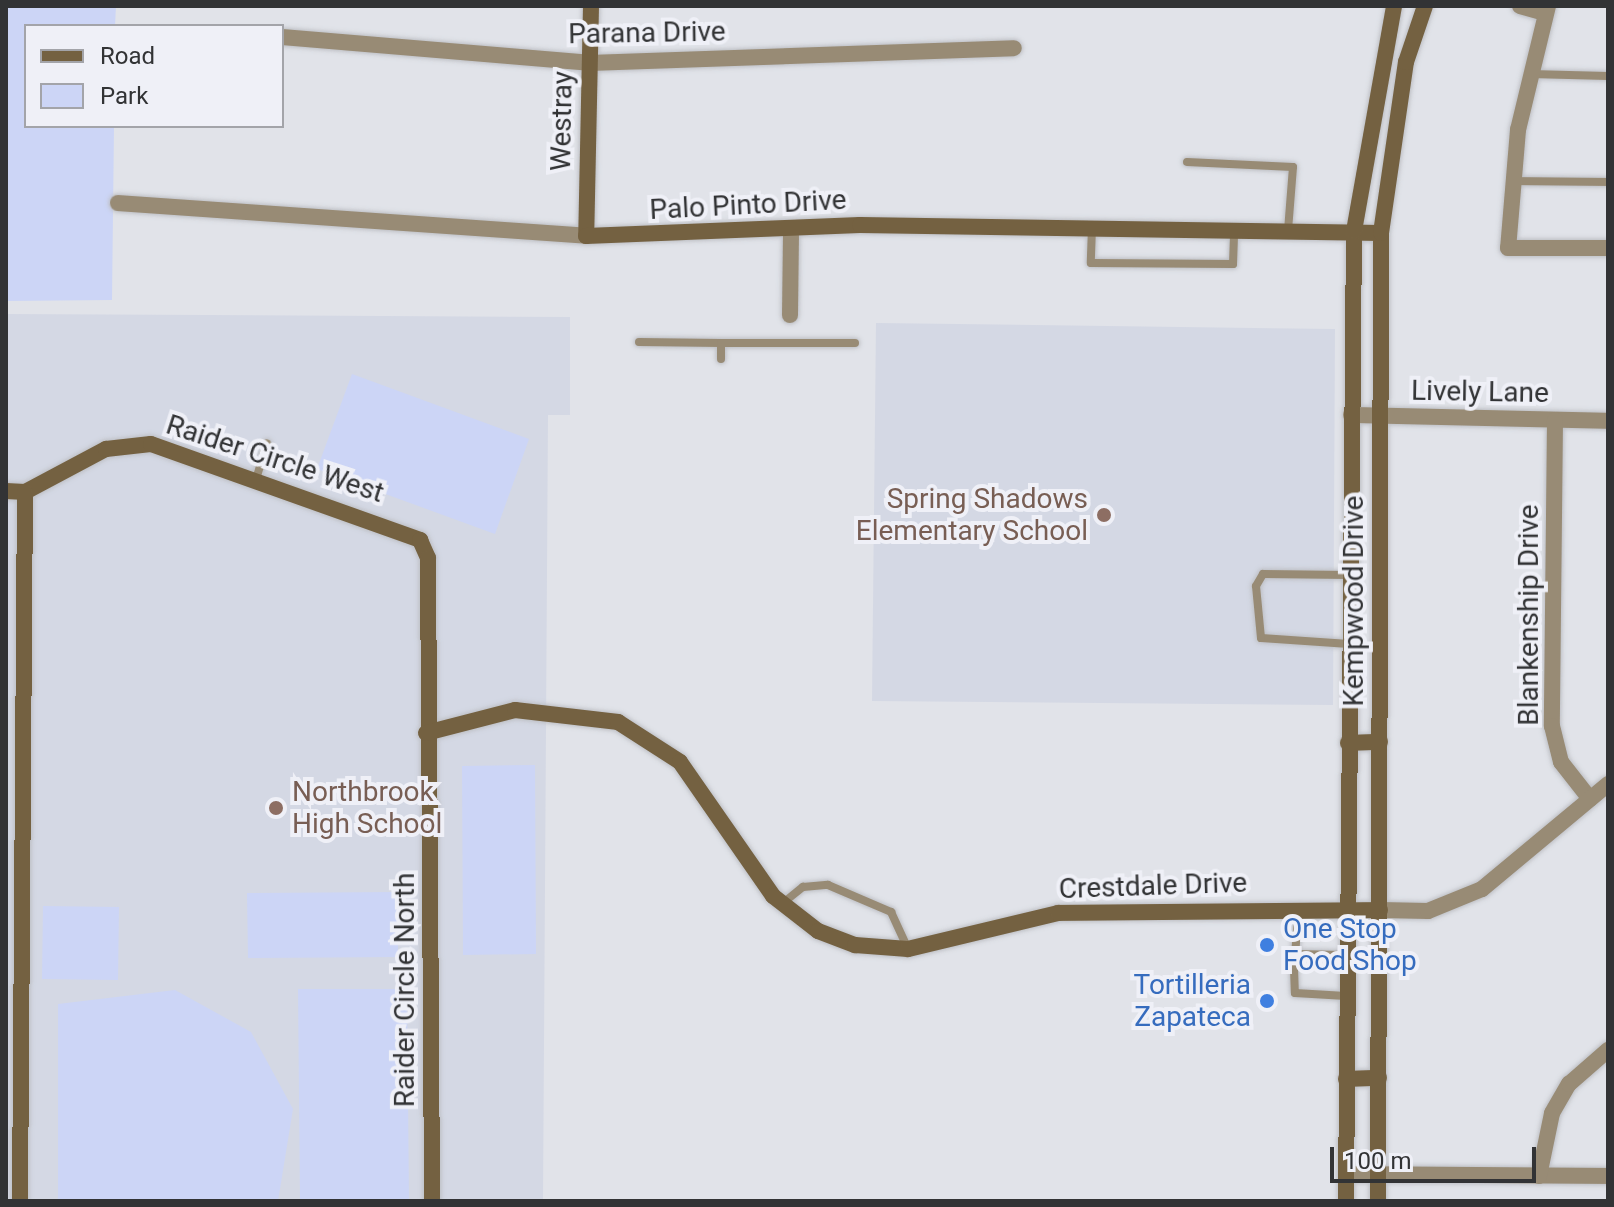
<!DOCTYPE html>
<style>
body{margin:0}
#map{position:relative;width:1614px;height:1207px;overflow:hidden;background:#e1e3e9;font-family:Roboto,sans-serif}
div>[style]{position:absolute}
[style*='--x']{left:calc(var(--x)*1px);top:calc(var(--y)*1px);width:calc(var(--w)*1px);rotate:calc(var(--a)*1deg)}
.built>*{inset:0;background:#d4d8e4}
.green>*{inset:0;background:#ccd5f6}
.roads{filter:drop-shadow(0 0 2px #bec0c5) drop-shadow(0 0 2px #bec0c5)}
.lane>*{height:8px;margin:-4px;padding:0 4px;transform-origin:4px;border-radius:4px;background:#988b75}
.street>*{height:16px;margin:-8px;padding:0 8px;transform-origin:8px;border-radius:8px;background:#988b75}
.secondary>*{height:16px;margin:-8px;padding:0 8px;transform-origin:8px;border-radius:8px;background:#746141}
.dots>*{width:22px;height:22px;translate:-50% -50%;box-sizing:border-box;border:4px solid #eff0f7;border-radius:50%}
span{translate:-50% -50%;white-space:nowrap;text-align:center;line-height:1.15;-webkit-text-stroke:8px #eff0f7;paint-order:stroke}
.street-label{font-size:28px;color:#323335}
.education-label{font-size:28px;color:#785e54}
.right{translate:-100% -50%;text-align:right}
.left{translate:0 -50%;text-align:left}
.shop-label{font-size:28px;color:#366cbe}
.frame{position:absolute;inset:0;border:8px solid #323335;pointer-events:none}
.legend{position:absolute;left:24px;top:24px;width:260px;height:104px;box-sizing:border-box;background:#eff0f7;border:2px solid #a3a4a9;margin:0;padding:10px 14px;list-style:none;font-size:24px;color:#323335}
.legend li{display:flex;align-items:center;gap:16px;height:40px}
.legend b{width:40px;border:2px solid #a3a4a9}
.scale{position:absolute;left:1330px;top:1147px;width:206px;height:36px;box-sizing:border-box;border:4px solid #323335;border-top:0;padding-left:10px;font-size:24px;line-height:28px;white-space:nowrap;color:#323335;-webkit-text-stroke:6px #eff0f7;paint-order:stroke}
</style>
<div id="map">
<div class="built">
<i style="clip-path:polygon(6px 314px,570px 317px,570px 415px,548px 415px,543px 1201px,6px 1201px)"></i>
<i style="clip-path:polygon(876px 323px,1335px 329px,1333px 705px,872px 701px)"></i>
</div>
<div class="green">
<i style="clip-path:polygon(6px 6px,116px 6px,115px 26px,26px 26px,26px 126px,114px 126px,112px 300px,6px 301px)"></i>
<i style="clip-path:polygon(352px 374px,529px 439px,495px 534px,317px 469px)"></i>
<i style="clip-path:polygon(535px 765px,536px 954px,463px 955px,462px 766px)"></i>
<i style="clip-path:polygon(398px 892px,398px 957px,248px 958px,247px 893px)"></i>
<i style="clip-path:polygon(43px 906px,119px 907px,118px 980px,42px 979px)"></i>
<i style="clip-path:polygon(407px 989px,409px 1201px,300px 1201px,298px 989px)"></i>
<i style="clip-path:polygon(175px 990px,251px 1032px,293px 1109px,278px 1201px,58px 1201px,58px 1004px)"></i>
</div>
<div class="roads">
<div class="lane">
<i style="--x:1530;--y:74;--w:78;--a:1.5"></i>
<i style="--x:1187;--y:162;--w:106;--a:2.7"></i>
<i style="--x:1293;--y:167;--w:63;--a:94.5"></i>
<i style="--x:1511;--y:181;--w:97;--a:0.6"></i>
<i style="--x:1092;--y:227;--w:36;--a:92"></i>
<i style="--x:1091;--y:263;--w:142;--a:0.4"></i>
<i style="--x:1233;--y:264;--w:34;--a:-88"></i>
<i style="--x:639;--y:342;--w:82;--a:0.7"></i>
<i style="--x:721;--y:359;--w:16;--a:-90"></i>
<i style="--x:721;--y:343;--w:134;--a:0"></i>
<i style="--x:257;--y:476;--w:34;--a:-73"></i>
<i style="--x:1349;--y:644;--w:88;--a:-176.1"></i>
<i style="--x:1261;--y:638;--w:52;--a:-95.5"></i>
<i style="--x:1256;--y:586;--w:14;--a:-60"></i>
<i style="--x:1263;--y:574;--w:86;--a:0.7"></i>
<i style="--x:783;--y:903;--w:26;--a:-39"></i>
<i style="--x:803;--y:887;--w:25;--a:-5"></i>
<i style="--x:828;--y:885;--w:69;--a:23.2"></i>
<i style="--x:891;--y:912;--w:41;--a:65.3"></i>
<i style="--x:1295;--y:954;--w:44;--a:-84.8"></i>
<i style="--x:1344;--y:955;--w:49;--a:-178.8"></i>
<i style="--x:1295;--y:954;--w:14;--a:94"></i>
<i style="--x:1294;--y:968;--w:25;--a:88"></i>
<i style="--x:1295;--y:993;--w:51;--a:3.4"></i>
</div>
<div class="street">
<i style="--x:1520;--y:6;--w:26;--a:16"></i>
<i style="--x:1548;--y:6;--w:128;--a:103.6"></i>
<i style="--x:1518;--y:130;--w:118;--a:94.8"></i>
<i style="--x:1508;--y:248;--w:100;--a:0"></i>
<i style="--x:282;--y:37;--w:308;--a:4.8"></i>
<i style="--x:589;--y:63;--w:425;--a:-2"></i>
<i style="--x:118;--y:203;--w:469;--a:4"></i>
<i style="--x:790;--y:315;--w:84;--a:-89.3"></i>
<i style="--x:1351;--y:415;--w:257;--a:1.3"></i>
<i style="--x:1555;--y:420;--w:306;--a:90.6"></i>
<i style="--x:1552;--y:726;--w:37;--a:76"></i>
<i style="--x:1561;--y:762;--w:47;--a:51.9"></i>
<i style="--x:1380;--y:910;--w:48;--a:1.2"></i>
<i style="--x:1428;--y:911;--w:58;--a:-22.2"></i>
<i style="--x:1482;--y:889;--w:164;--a:-39.8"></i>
<i style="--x:1346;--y:1174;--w:262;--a:0.4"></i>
<i style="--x:1539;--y:1176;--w:64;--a:-78.3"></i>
<i style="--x:1552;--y:1113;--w:34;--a:-60"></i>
<i style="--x:1569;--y:1084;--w:52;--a:-41.1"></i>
</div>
<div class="secondary">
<i style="--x:591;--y:6;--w:230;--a:91.2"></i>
<i style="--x:586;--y:236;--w:274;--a:-2.3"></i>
<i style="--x:860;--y:225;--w:521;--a:0.88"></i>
<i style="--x:6;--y:491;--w:19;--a:3"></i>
<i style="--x:25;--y:492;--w:92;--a:-28"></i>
<i style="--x:106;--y:449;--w:45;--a:-6.3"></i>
<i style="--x:151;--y:444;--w:286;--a:19.6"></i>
<i style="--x:420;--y:540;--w:20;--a:66"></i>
<i style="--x:428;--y:558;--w:643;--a:89.64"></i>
<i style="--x:426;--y:733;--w:92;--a:-14.5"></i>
<i style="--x:515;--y:710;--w:104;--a:6.6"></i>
<i style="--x:618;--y:722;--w:74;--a:32.8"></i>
<i style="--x:680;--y:762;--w:163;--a:55.2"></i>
<i style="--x:773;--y:896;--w:57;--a:37.9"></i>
<i style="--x:818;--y:931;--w:40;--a:21"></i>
<i style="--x:855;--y:945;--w:53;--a:4.3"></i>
<i style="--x:908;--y:949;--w:154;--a:-13.5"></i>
<i style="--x:1058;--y:913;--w:322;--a:-0.5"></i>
<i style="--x:1348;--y:743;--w:32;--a:-2"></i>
<i style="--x:1346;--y:1079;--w:33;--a:-2"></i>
<i style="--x:20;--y:1201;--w:709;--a:-89.6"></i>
<i style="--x:1346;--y:1201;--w:970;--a:-89.53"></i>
<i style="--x:1354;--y:231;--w:229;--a:-79.9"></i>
<i style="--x:1378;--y:1201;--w:968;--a:-89.82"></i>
<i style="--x:1381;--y:233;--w:173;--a:-81.7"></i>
<i style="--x:1406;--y:62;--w:59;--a:-71.3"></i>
</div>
</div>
<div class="dots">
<i style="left:1104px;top:515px;background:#8d6e63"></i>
<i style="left:276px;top:808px;background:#8d6e63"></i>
<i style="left:1267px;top:945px;background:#3f7fe0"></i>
<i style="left:1267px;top:1001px;background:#3f7fe0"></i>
</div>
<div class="street-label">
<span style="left:647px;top:33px;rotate:-1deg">Parana Drive</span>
<span style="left:562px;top:121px;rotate:-89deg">Westray</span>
<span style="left:748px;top:205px;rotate:-3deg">Palo Pinto Drive</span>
<span style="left:1480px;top:392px;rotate:1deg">Lively Lane</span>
<span style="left:275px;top:459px;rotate:18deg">Raider Circle West</span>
<span style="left:1354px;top:601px;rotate:-90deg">Kempwood Drive</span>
<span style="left:1529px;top:615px;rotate:-90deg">Blankenship Drive</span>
<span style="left:1153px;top:886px;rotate:-2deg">Crestdale Drive</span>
<span style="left:405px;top:990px;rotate:-90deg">Raider Circle North</span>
</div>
<div class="education-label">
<span class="right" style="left:1088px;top:515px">Spring Shadows<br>Elementary School</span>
<span class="left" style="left:292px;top:808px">Northbrook<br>High School</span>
</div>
<div class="shop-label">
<span class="left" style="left:1283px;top:945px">One Stop<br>Food Shop</span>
<span class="right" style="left:1251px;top:1001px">Tortilleria<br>Zapateca</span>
</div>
<div class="frame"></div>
<ul class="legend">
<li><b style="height:10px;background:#746141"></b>Road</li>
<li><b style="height:22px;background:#ccd5f6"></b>Park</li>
</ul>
<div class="scale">100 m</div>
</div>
